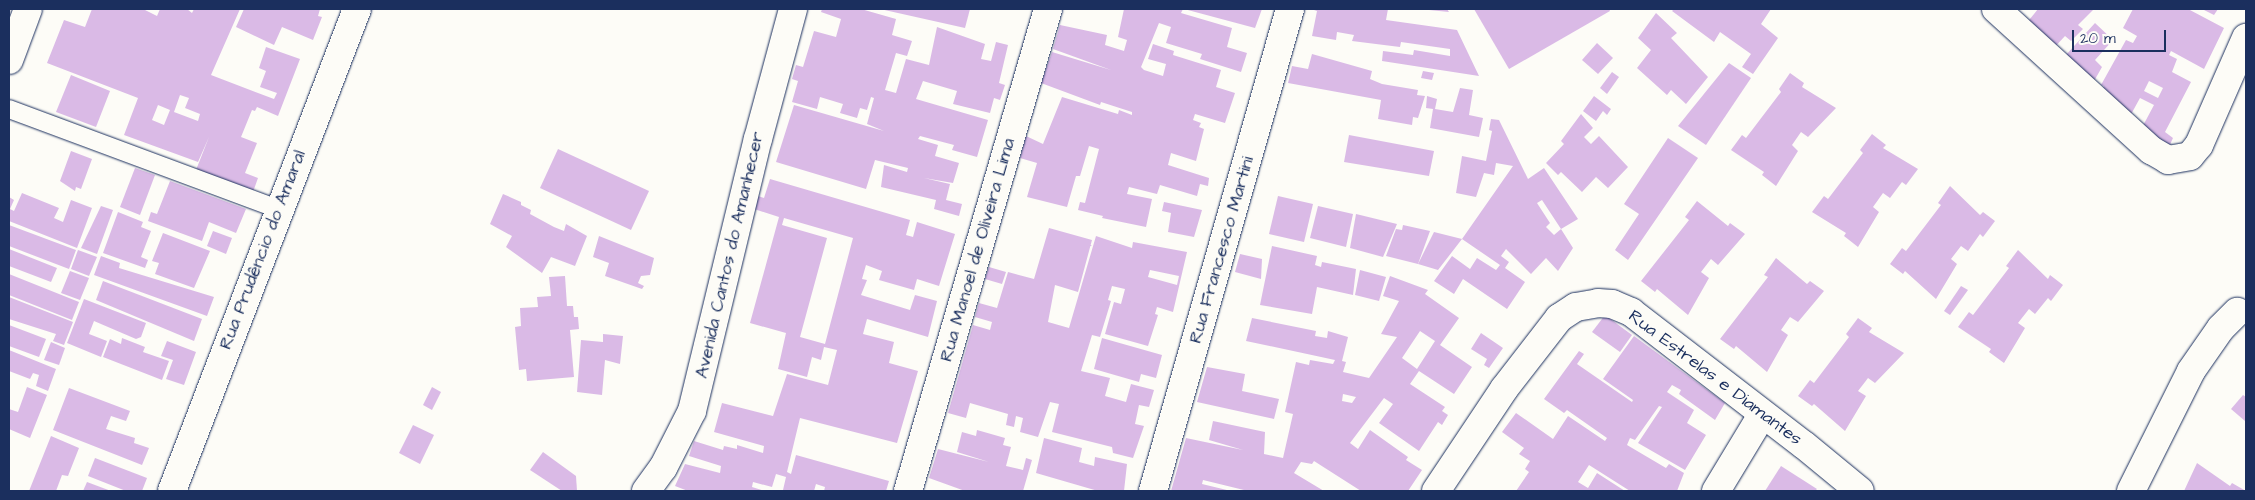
<!DOCTYPE html>
<meta charset="utf-8">
<style>
body{margin:0}
#map{position:relative;width:2255px;height:500px;overflow:hidden;background:#fdfcf7;font-family:"Architects Daughter",sans-serif}
div>[style]{position:absolute}
[style*='--x']{left:calc(var(--x)*1px);top:calc(var(--y)*1px);width:calc(var(--w)*1px);rotate:calc(var(--a)*1deg)}
.building>*{inset:0;background:#dabae6}
.roads{filter:drop-shadow(0 0 1px #1b2f5e) drop-shadow(0 0 1px #1b2f5e)}
.service>*{height:18px;margin:-9px;padding:0 9px;transform-origin:9px;border-radius:9px;background:#fdfcf7}
.minor>*{height:28px;margin:-14px;padding:0 14px;transform-origin:14px;border-radius:14px;background:#fdfcf7}
.secondary>*{height:28px;margin:-14px;padding:0 14px;transform-origin:14px;border-radius:14px;background:#fdfcf7}
span{translate:-50% -50%;white-space:nowrap;text-align:center;line-height:1.15;-webkit-text-stroke:4px #fdfcf7;paint-order:stroke}
.street-label{font-size:18px;color:#1b2f5e}
.frame{position:absolute;inset:0;border:10px solid #1b2f5e;pointer-events:none}
.scale{position:absolute;left:2072px;top:30px;width:94px;height:22px;box-sizing:border-box;border:2px solid #1b2f5e;border-top:0;padding-left:6px;font-size:15px;line-height:18px;white-space:nowrap;color:#1b2f5e;-webkit-text-stroke:4px #fdfcf7;paint-order:stroke}
</style>
<div id="map">
<div class="building">
<i style="clip-path:polygon(evenodd,92px 9px,143px 9px,157px 16px,160px 9px,187px 9px,192px 13px,194px 9px,240px 9px,211px 75px,274px 99px,277px 93px,260px 87px,266px 71px,259px 68px,266px 47px,300px 59px,278px 116px,257px 107px,255px 111px,252px 110px,241px 137px,257px 143px,245px 173px,258px 178px,253px 192px,196px 170px,209px 137px,198px 162px,124px 135px,138px 98px,47px 63px,64px 20px,85px 27px,92px 9px,180px 95px,189px 98px,185px 108px,200px 114px,198px 121px,174px 112px,180px 95px,92px 9px,158px 105px,170px 110px,164px 125px,152px 120px,158px 105px)"></i>
<i style="clip-path:polygon(244px 9px,320px 9px,318px 16px,322px 17px,313px 40px,282px 27px,274px 45px,236px 27px)"></i>
<i style="clip-path:polygon(822px 9px,861px 9px,896px 19px,892px 35px,912px 41px,907px 56px,896px 53px,885px 90px,896px 93px,906px 59px,929px 65px,937px 27px,985px 44px,981px 59px,991px 61px,996px 42px,1008px 45px,999px 83px,1005px 85px,1000px 100px,994px 98px,990px 113px,953px 104px,957px 91px,923px 81px,916px 99px,988px 120px,977px 157px,952px 150px,954px 145px,920px 136px,918px 139px,938px 145px,935px 156px,959px 163px,953px 183px,924px 178px,950px 184px,946px 200px,962px 204px,959px 216px,934px 209px,936px 200px,881px 187px,884px 165px,907px 172px,908px 168px,875px 160px,866px 189px,776px 162px,794px 105px,884px 131px,867px 124px,874px 98px,871px 97px,867px 110px,860px 108px,857px 118px,840px 113px,843px 104px,820px 97px,817px 109px,792px 102px,798px 81px,792px 79px,796px 65px,803px 67px,814px 31px,836px 37px,841px 19px,821px 12px)"></i>
<i style="clip-path:polygon(880px 9px,970px 9px,965px 28px)"></i>
<i style="clip-path:polygon(1124px 9px,1183px 9px,1181px 13px,1232px 28px,1227px 47px,1247px 53px,1241px 72px,1200px 59px,1202px 54px,1166px 43px,1171px 27px,1159px 23px,1141px 67px,1144px 70px,1163px 76px,1166px 64px,1148px 59px,1153px 44px,1174px 51px,1173px 55px,1221px 70px,1216px 87px,1235px 93px,1225px 123px,1195px 114px,1193px 120px,1201px 123px,1199px 127px,1204px 129px,1196px 161px,1171px 153px,1168px 165px,1209px 178px,1208px 186px,1200px 184px,1197px 196px,1160px 185px,1157px 194px,1129px 187px,1127px 194px,1152px 199px,1146px 227px,1102px 218px,1103px 216px,1078px 210px,1080px 202px,1085px 203px,1099px 149px,1089px 146px,1080px 176px,1076px 176px,1067px 207px,1027px 197px,1037px 163px,1020px 158px,1026px 136px,1043px 144px,1062px 97px,1118px 114px,1119px 110px,1132px 115px,1132px 112px,1101px 102px,1100px 105px,1041px 83px,1052px 52px,1111px 70px,1053px 49px,1060px 25px,1107px 35px,1105px 45px,1124px 51px,1127px 40px,1118px 37px)"></i>
<i style="clip-path:polygon(1184px 9px,1262px 9px,1255px 28px)"></i>
<i style="clip-path:polygon(1311px 9px,1388px 9px,1386px 20px,1457px 30px,1479px 76px,1382px 61px,1383px 51px,1413px 55px,1414px 50px,1450px 56px,1450px 49px,1401px 42px,1400px 47px,1352px 41px,1354px 35px,1337px 32px,1336px 40px,1312px 36px,1317px 11px)"></i>
<i style="clip-path:polygon(1429px 9px,1447px 9px,1449px 12px,1429px 10px)"></i>
<i style="clip-path:polygon(1474px 9px,1609px 9px,1610px 11px,1509px 69px)"></i>
<i style="clip-path:polygon(1674px 9px,1771px 9px,1761px 24px,1778px 38px,1753px 74px,1742px 67px,1751px 54px,1720px 32px,1714px 42px,1672px 11px)"></i>
<i style="clip-path:polygon(2038px 9px,2094px 9px,2078px 25px,2083px 29px,2071px 41px,2065px 36px,2052px 50px,2025px 25px)"></i>
<i style="clip-path:polygon(evenodd,2133px 9px,2188px 9px,2224px 28px,2204px 69px,2171px 51px,2169px 55px,2177px 59px,2172px 72px,2191px 82px,2165px 132px,2173px 138px,2167px 151px,2138px 135px,2154px 105px,2140px 98px,2129px 118px,2111px 107px,2116px 98px,2110px 106px,2097px 99px,2104px 86px,2101px 85px,2126px 40px,2133px 43px,2137px 36px,2123px 28px,2133px 9px,2149px 81px,2163px 88px,2158px 98px,2144px 91px,2149px 81px)"></i>
<i style="clip-path:polygon(2202px 9px,2218px 9px,2214px 15px)"></i>
<i style="clip-path:polygon(1656px 13px,1677px 33px,1671px 38px,1708px 77px,1686px 104px,1671px 90px,1667px 95px,1637px 68px,1651px 50px,1638px 38px)"></i>
<i style="clip-path:polygon(2095px 23px,2113px 40px,2095px 60px,2102px 67px,2089px 90px,2065px 56px)"></i>
<i style="clip-path:polygon(1597px 43px,1613px 58px,1598px 74px,1582px 60px)"></i>
<i style="clip-path:polygon(1312px 54px,1372px 71px,1370px 79px,1382px 84px,1418px 90px,1417px 95px,1425px 96px,1418px 118px,1413px 117px,1412px 125px,1378px 119px,1381px 100px,1288px 83px,1292px 66px,1308px 69px)"></i>
<i style="clip-path:polygon(1729px 63px,1751px 78px,1706px 145px,1678px 126px)"></i>
<i style="clip-path:polygon(1423px 71px,1434px 73px,1432px 80px,1421px 78px)"></i>
<i style="clip-path:polygon(1612px 72px,1619px 77px,1607px 94px,1600px 88px)"></i>
<i style="clip-path:polygon(1790px 73px,1804px 83px,1802px 87px,1836px 108px,1808px 137px,1801px 132px,1792px 145px,1798px 151px,1776px 186px,1762px 175px,1764px 172px,1731px 150px,1742px 135px,1746px 138px,1781px 92px,1779px 89px)"></i>
<i style="clip-path:polygon(71px 75px,110px 91px,96px 127px,56px 112px)"></i>
<i style="clip-path:polygon(1460px 88px,1473px 90px,1469px 115px,1483px 118px,1479px 137px,1430px 128px,1433px 109px,1426px 108px,1427px 96px,1437px 99px,1435px 109px,1453px 112px)"></i>
<i style="clip-path:polygon(1594px 96px,1611px 109px,1607px 115px,1603px 111px,1596px 121px,1583px 111px)"></i>
<i style="clip-path:polygon(1581px 114px,1593px 128px,1584px 137px,1591px 144px,1599px 136px,1628px 167px,1608px 188px,1596px 177px,1582px 192px,1561px 172px,1558px 175px,1546px 163px,1564px 144px,1561px 141px)"></i>
<i style="clip-path:polygon(1491px 119px,1499px 120px,1528px 179px,1544px 168px,1578px 219px,1561px 229px,1542px 200px,1537px 203px,1550px 223px,1546px 227px,1554px 235px,1561px 229px,1573px 248px,1558px 271px,1546px 258px,1531px 274px,1506px 249px,1501px 256px,1509px 262px,1505px 268px,1525px 282px,1507px 309px,1463px 279px,1454px 294px,1434px 281px,1452px 256px,1470px 269px,1477px 258px,1496px 270px,1500px 265px,1462px 239px,1438px 270px,1418px 264px,1434px 232px,1462px 239px,1513px 166px,1496px 163px,1494px 175px,1484px 173px,1476px 197px,1456px 193px,1462px 156px,1486px 161px,1492px 131px,1489px 130px)"></i>
<i style="clip-path:polygon(1872px 134px,1886px 145px,1883px 148px,1918px 169px,1906px 185px,1902px 182px,1890px 198px,1883px 193px,1873px 207px,1879px 212px,1858px 247px,1844px 236px,1846px 233px,1812px 212px,1824px 196px,1828px 199px,1863px 153px,1860px 150px)"></i>
<i style="clip-path:polygon(1349px 135px,1434px 151px,1429px 176px,1344px 162px)"></i>
<i style="clip-path:polygon(1668px 138px,1698px 158px,1628px 260px,1615px 250px,1639px 214px,1624px 204px)"></i>
<i style="clip-path:polygon(558px 149px,649px 191px,631px 230px,540px 188px)"></i>
<i style="clip-path:polygon(71px 151px,92px 159px,81px 189px,76px 187px,75px 191px,60px 181px)"></i>
<i style="clip-path:polygon(135px 168px,155px 175px,140px 215px,120px 207px)"></i>
<i style="clip-path:polygon(evenodd,770px 179px,910px 220px,906px 235px,913px 237px,917px 222px,955px 234px,939px 286px,917px 279px,914px 290px,879px 280px,882px 271px,866px 265px,862px 279px,867px 280px,861px 295px,910px 310px,915px 295px,937px 301px,928px 337px,867px 319px,863px 334px,894px 342px,889px 363px,918px 371px,897px 443px,800px 418px,787px 472px,791px 474px,796px 455px,889px 481px,886px 491px,824px 491px,825px 487px,816px 484px,814px 491px,788px 491px,783px 490px,786px 477px,776px 474px,772px 487px,753px 482px,752px 487px,765px 491px,688px 491px,675px 486px,685px 464px,720px 473px,721px 466px,689px 456px,694px 441px,723px 450px,724px 446px,737px 449px,737px 445px,763px 453px,764px 446px,714px 432px,722px 403px,773px 416px,787px 374px,828px 385px,837px 350px,824px 347px,821px 360px,812px 357px,807px 377px,778px 369px,786px 333px,750px 323px,779px 217px,754px 209px,758px 196px,764px 198px,770px 179px,784px 218px,853px 238px,825px 344px,800px 337px,827px 238px,782px 225px,784px 218px)"></i>
<i style="clip-path:polygon(170px 181px,246px 209px,236px 233px,209px 222px,202px 241px,148px 221px,151px 212px,157px 214px)"></i>
<i style="clip-path:polygon(1950px 186px,1980px 215px,1983px 212px,1995px 221px,1983px 237px,1980px 234px,1968px 251px,1961px 246px,1951px 259px,1957px 264px,1936px 299px,1905px 271px,1903px 274px,1890px 264px,1902px 248px,1906px 251px,1941px 205px,1938px 203px)"></i>
<i style="clip-path:polygon(22px 193px,59px 208px,54px 218px,63px 222px,71px 200px,92px 208px,77px 248px,9px 221px,9px 197px,14px 200px,10px 209px,14px 211px)"></i>
<i style="clip-path:polygon(503px 194px,521px 202px,521px 205px,531px 210px,530px 214px,554px 227px,564px 231px,566px 224px,587px 236px,575px 266px,551px 257px,542px 273px,506px 247px,512px 236px,490px 224px)"></i>
<i style="clip-path:polygon(1278px 196px,1313px 204px,1304px 242px,1269px 234px)"></i>
<i style="clip-path:polygon(1697px 201px,1728px 226px,1730px 223px,1745px 234px,1718px 265px,1711px 259px,1701px 272px,1709px 278px,1688px 315px,1657px 289px,1655px 292px,1641px 281px,1689px 220px,1685px 217px)"></i>
<i style="clip-path:polygon(1164px 202px,1202px 210px,1194px 237px,1168px 232px,1171px 213px,1162px 211px)"></i>
<i style="clip-path:polygon(101px 206px,113px 210px,97px 254px,81px 248px)"></i>
<i style="clip-path:polygon(1318px 206px,1353px 214px,1346px 247px,1310px 238px)"></i>
<i style="clip-path:polygon(118px 212px,143px 222px,141px 227px,151px 231px,141px 257px,148px 260px,145px 268px,103px 253px)"></i>
<i style="clip-path:polygon(1356px 214px,1397px 224px,1383px 257px,1350px 248px)"></i>
<i style="clip-path:polygon(9px 225px,76px 250px,69px 269px,9px 246px)"></i>
<i style="clip-path:polygon(1403px 225px,1430px 231px,1418px 264px,1386px 256px,1396px 229px,1402px 230px)"></i>
<i style="clip-path:polygon(evenodd,1049px 228px,1092px 240px,1078px 292px,1055px 285px,1048px 322px,1069px 328px,1096px 236px,1132px 248px,1133px 242px,1187px 252px,1173px 312px,1157px 307px,1155px 314px,1158px 315px,1148px 346px,1105px 334px,1114px 302px,1121px 304px,1125px 289px,1112px 286px,1108px 300px,1111px 301px,1100px 337px,1092px 335px,1081px 371px,1110px 378px,1105px 396px,1126px 402px,1131px 384px,1154px 390px,1149px 407px,1139px 405px,1135px 424px,1144px 426px,1133px 458px,1113px 453px,1112px 447px,1052px 432px,1059px 404px,1050px 402px,1038px 437px,1020px 432px,1023px 418px,1016px 416px,1014px 427px,1006px 425px,1008px 414px,970px 403px,966px 418px,948px 413px,973px 325px,990px 330px,992px 322px,975px 317px,979px 303px,997px 308px,1008px 272px,1034px 279px,1049px 228px,1150px 270px,1179px 276px,1177px 285px,1148px 277px,1150px 270px)"></i>
<i style="clip-path:polygon(213px 231px,232px 238px,226px 254px,207px 246px)"></i>
<i style="clip-path:polygon(163px 233px,210px 251px,194px 288px,155px 274px,159px 263px,152px 261px)"></i>
<i style="clip-path:polygon(599px 236px,654px 258px,650px 275px,641px 276px,638px 283px,644px 286px,642px 289px,605px 276px,609px 263px,593px 257px)"></i>
<i style="clip-path:polygon(1272px 246px,1317px 256px,1315px 265px,1321px 267px,1322px 262px,1356px 269px,1353px 295px,1317px 287px,1312px 314px,1260px 305px)"></i>
<i style="clip-path:polygon(9px 249px,57px 268px,51px 282px,9px 266px)"></i>
<i style="clip-path:polygon(78px 250px,97px 257px,89px 276px,71px 269px)"></i>
<i style="clip-path:polygon(2018px 250px,2048px 279px,2050px 275px,2063px 285px,2051px 301px,2048px 298px,2035px 314px,2029px 309px,2018px 323px,2025px 328px,2004px 363px,1989px 352px,1991px 349px,1958px 327px,1969px 312px,1973px 315px,2009px 268px,2006px 266px)"></i>
<i style="clip-path:polygon(1240px 254px,1262px 259px,1261px 279px,1235px 272px)"></i>
<i style="clip-path:polygon(101px 256px,120px 263px,119px 268px,214px 297px,207px 316px,94px 275px)"></i>
<i style="clip-path:polygon(1776px 258px,1807px 284px,1810px 281px,1824px 291px,1798px 322px,1790px 317px,1781px 330px,1788px 335px,1767px 372px,1736px 346px,1734px 349px,1720px 339px,1768px 277px,1764px 275px)"></i>
<i style="clip-path:polygon(989px 267px,1006px 272px,1002px 284px,985px 279px)"></i>
<i style="clip-path:polygon(1360px 270px,1386px 277px,1379px 301px,1355px 295px)"></i>
<i style="clip-path:polygon(70px 271px,89px 278px,80px 300px,61px 293px)"></i>
<i style="clip-path:polygon(9px 274px,79px 302px,72px 320px,9px 295px)"></i>
<i style="clip-path:polygon(565px 276px,567px 306px,573px 306px,574px 317px,578px 317px,579px 329px,570px 330px,574px 377px,527px 381px,526px 369px,519px 370px,515px 327px,521px 326px,520px 308px,538px 307px,537px 297px,551px 296px,549px 277px)"></i>
<i style="clip-path:polygon(evenodd,1390px 276px,1428px 290px,1425px 294px,1459px 318px,1440px 345px,1472px 367px,1454px 394px,1419px 371px,1410px 384px,1445px 407px,1442px 411px,1448px 415px,1442px 425px,1438px 422px,1419px 451px,1379px 423px,1393px 404px,1384px 398px,1350px 443px,1358px 449px,1370px 430px,1408px 457px,1406px 460px,1422px 470px,1408px 491px,1361px 491px,1314px 461px,1312px 464px,1301px 462px,1294px 473px,1324px 491px,1248px 491px,1203px 480px,1202px 484px,1231px 491px,1171px 491px,1186px 438px,1243px 450px,1209px 440px,1213px 421px,1265px 432px,1264px 454px,1283px 458px,1293px 414px,1285px 412px,1296px 362px,1309px 365px,1310px 360px,1333px 364px,1335px 360px,1246px 341px,1252px 318px,1316px 331px,1315px 336px,1327px 338px,1328px 331px,1348px 337px,1342px 361px,1346px 362px,1343px 372px,1369px 378px,1397px 337px,1381px 334px,1399px 301px,1383px 296px,1390px 276px,1420px 331px,1435px 341px,1417px 369px,1402px 358px,1420px 331px,1390px 276px,1343px 394px,1356px 397px,1352px 403px,1342px 401px,1343px 394px)"></i>
<i style="clip-path:polygon(103px 281px,202px 319px,194px 341px,96px 300px)"></i>
<i style="clip-path:polygon(1961px 286px,1968px 290px,1950px 315px,1944px 311px)"></i>
<i style="clip-path:polygon(9px 297px,73px 322px,64px 345px,53px 341px,56px 334px,9px 319px)"></i>
<i style="clip-path:polygon(84px 299px,146px 323px,141px 337px,136px 339px,94px 321px,89px 334px,107px 341px,101px 357px,67px 343px)"></i>
<i style="clip-path:polygon(1605px 315px,1632px 335px,1620px 352px,1592px 332px)"></i>
<i style="clip-path:polygon(1858px 318px,1872px 328px,1869px 332px,1904px 353px,1875px 383px,1868px 378px,1865px 382px,1858px 391px,1866px 396px,1845px 431px,1814px 404px,1812px 406px,1798px 396px,1810px 380px,1814px 383px,1849px 337px,1846px 334px)"></i>
<i style="clip-path:polygon(9px 325px,46px 339px,39px 357px,9px 346px)"></i>
<i style="clip-path:polygon(1481px 333px,1503px 348px,1489px 368px,1484px 365px,1487px 359px,1471px 349px)"></i>
<i style="clip-path:polygon(603px 334px,623px 336px,620px 364px,605px 360px,602px 395px,577px 392px,581px 340px,603px 342px)"></i>
<i style="clip-path:polygon(1634px 336px,1725px 403px,1715px 420px,1679px 394px,1681px 390px,1672px 385px,1667px 392px,1694px 410px,1687px 423px,1706px 435px,1685px 470px,1638px 443px,1662px 407px,1659px 406px,1635px 440px,1630px 438px,1627px 445px,1666px 468px,1669px 464px,1684px 473px,1677px 491px,1630px 491px,1589px 465px,1578px 482px,1588px 488px,1597px 473px,1625px 491px,1516px 491px,1529px 472px,1525px 469px,1530px 461px,1519px 454px,1524px 448px,1502px 432px,1516px 413px,1553px 439px,1568px 416px,1605px 441px,1607px 438px,1567px 410px,1564px 413px,1544px 399px,1579px 351px,1584px 354px,1577px 364px,1632px 402px,1633px 400px,1603px 379px)"></i>
<i style="clip-path:polygon(122px 338px,145px 347px,143px 352px,169px 361px,162px 380px,103px 357px,110px 339px,121px 344px)"></i>
<i style="clip-path:polygon(1102px 338px,1162px 355px,1156px 378px,1141px 374px,1139px 382px,1094px 369px)"></i>
<i style="clip-path:polygon(167px 341px,196px 352px,184px 385px,166px 379px,173px 360px,161px 356px)"></i>
<i style="clip-path:polygon(51px 342px,65px 348px,59px 365px,44px 360px)"></i>
<i style="clip-path:polygon(9px 350px,56px 369px,48px 391px,36px 386px,39px 375px,33px 373px,30px 379px,9px 371px)"></i>
<i style="clip-path:polygon(1207px 367px,1245px 374px,1242px 391px,1279px 399px,1274px 419px,1197px 402px)"></i>
<i style="clip-path:polygon(27px 387px,47px 395px,30px 438px,9px 429px,9px 409px,18px 412px)"></i>
<i style="clip-path:polygon(432px 387px,441px 392px,432px 410px,423px 405px)"></i>
<i style="clip-path:polygon(69px 388px,130px 411px,126px 421px,111px 416px,106px 429px,135px 438px,134px 443px,149px 448px,142px 465px,53px 430px)"></i>
<i style="clip-path:polygon(2243px 395px,2246px 397px,2245px 421px,2231px 409px)"></i>
<i style="clip-path:polygon(413px 425px,434px 435px,420px 464px,399px 453px)"></i>
<i style="clip-path:polygon(977px 430px,1005px 438px,1003px 445px,1011px 447px,1006px 466px,1023px 470px,1026px 458px,1032px 460px,1023px 491px,965px 491px,929px 478px,938px 449px,989px 462px,957px 452px,962px 432px,976px 436px)"></i>
<i style="clip-path:polygon(51px 436px,79px 448px,68px 476px,62px 475px,56px 491px,29px 491px)"></i>
<i style="clip-path:polygon(1044px 438px,1082px 448px,1079px 462px,1094px 466px,1095px 457px,1127px 464px,1124px 491px,1098px 491px,1036px 473px)"></i>
<i style="clip-path:polygon(543px 452px,576px 476px,577px 491px,562px 491px,530px 470px)"></i>
<i style="clip-path:polygon(95px 458px,147px 478px,142px 491px,126px 491px,88px 476px)"></i>
<i style="clip-path:polygon(2197px 463px,2230px 486px,2232px 483px,2246px 491px,2184px 491px)"></i>
<i style="clip-path:polygon(1781px 466px,1817px 489px,1815px 491px,1765px 491px)"></i>
<i style="clip-path:polygon(87px 482px,111px 491px,83px 491px)"></i>
</div>
<div class="roads">
<div class="service">
<i style="--x:9;--y:109;--w:287;--a:20.4"></i>
</div>
<div class="minor">
<i style="--x:1996;--y:9;--w:210;--a:42.3"></i>
<i style="--x:2151;--y:150;--w:20;--a:30"></i>
<i style="--x:2168;--y:160;--w:22;--a:-10"></i>
<i style="--x:2190;--y:156;--w:14;--a:-51"></i>
<i style="--x:2199;--y:145;--w:117;--a:-66.3"></i>
<i style="--x:9;--y:60;--w:54;--a:-69.6"></i>
<i style="--x:172;--y:491;--w:516;--a:-69"></i>
<i style="--x:908;--y:491;--w:502;--a:-73.8"></i>
<i style="--x:1153;--y:491;--w:501;--a:-74.13"></i>
<i style="--x:1436;--y:491;--w:123;--a:-56.3"></i>
<i style="--x:1504;--y:389;--w:90;--a:-52.2"></i>
<i style="--x:1559;--y:318;--w:20;--a:-33"></i>
<i style="--x:1576;--y:307;--w:22;--a:-10"></i>
<i style="--x:1598;--y:303;--w:14;--a:4"></i>
<i style="--x:1612;--y:304;--w:21;--a:23"></i>
<i style="--x:1631;--y:312;--w:218;--a:37.6"></i>
<i style="--x:1804;--y:445;--w:72;--a:39.4"></i>
<i style="--x:1716;--y:491;--w:89;--a:-58.8"></i>
<i style="--x:2131;--y:491;--w:134;--a:-63.4"></i>
<i style="--x:2191;--y:371;--w:52;--a:-55.1"></i>
<i style="--x:2221;--y:328;--w:23;--a:-45"></i>
</div>
<div class="secondary">
<i style="--x:646;--y:491;--w:29;--a:-54"></i>
<i style="--x:663;--y:468;--w:64;--a:-63"></i>
<i style="--x:692;--y:411;--w:280;--a:-76.4"></i>
<i style="--x:758;--y:139;--w:135;--a:-74.9"></i>
</div>
</div>
<div class="street-label">
<span style="left:263px;top:250px;rotate:-69deg">Rua Prudêncio do Amaral</span>
<span style="left:978px;top:250px;rotate:-74deg">Rua Manoel de Oliveira Lima</span>
<span style="left:1222px;top:250px;rotate:-74deg">Rua Francesco Martini</span>
<span style="left:730px;top:255px;rotate:-77deg">Avenida Cantos do Amanhecer</span>
<span style="left:1715px;top:378px;rotate:37deg">Rua Estrelas e Diamantes</span>
</div>
<div class="frame"></div>
<div class="scale">20 m</div>
</div>
